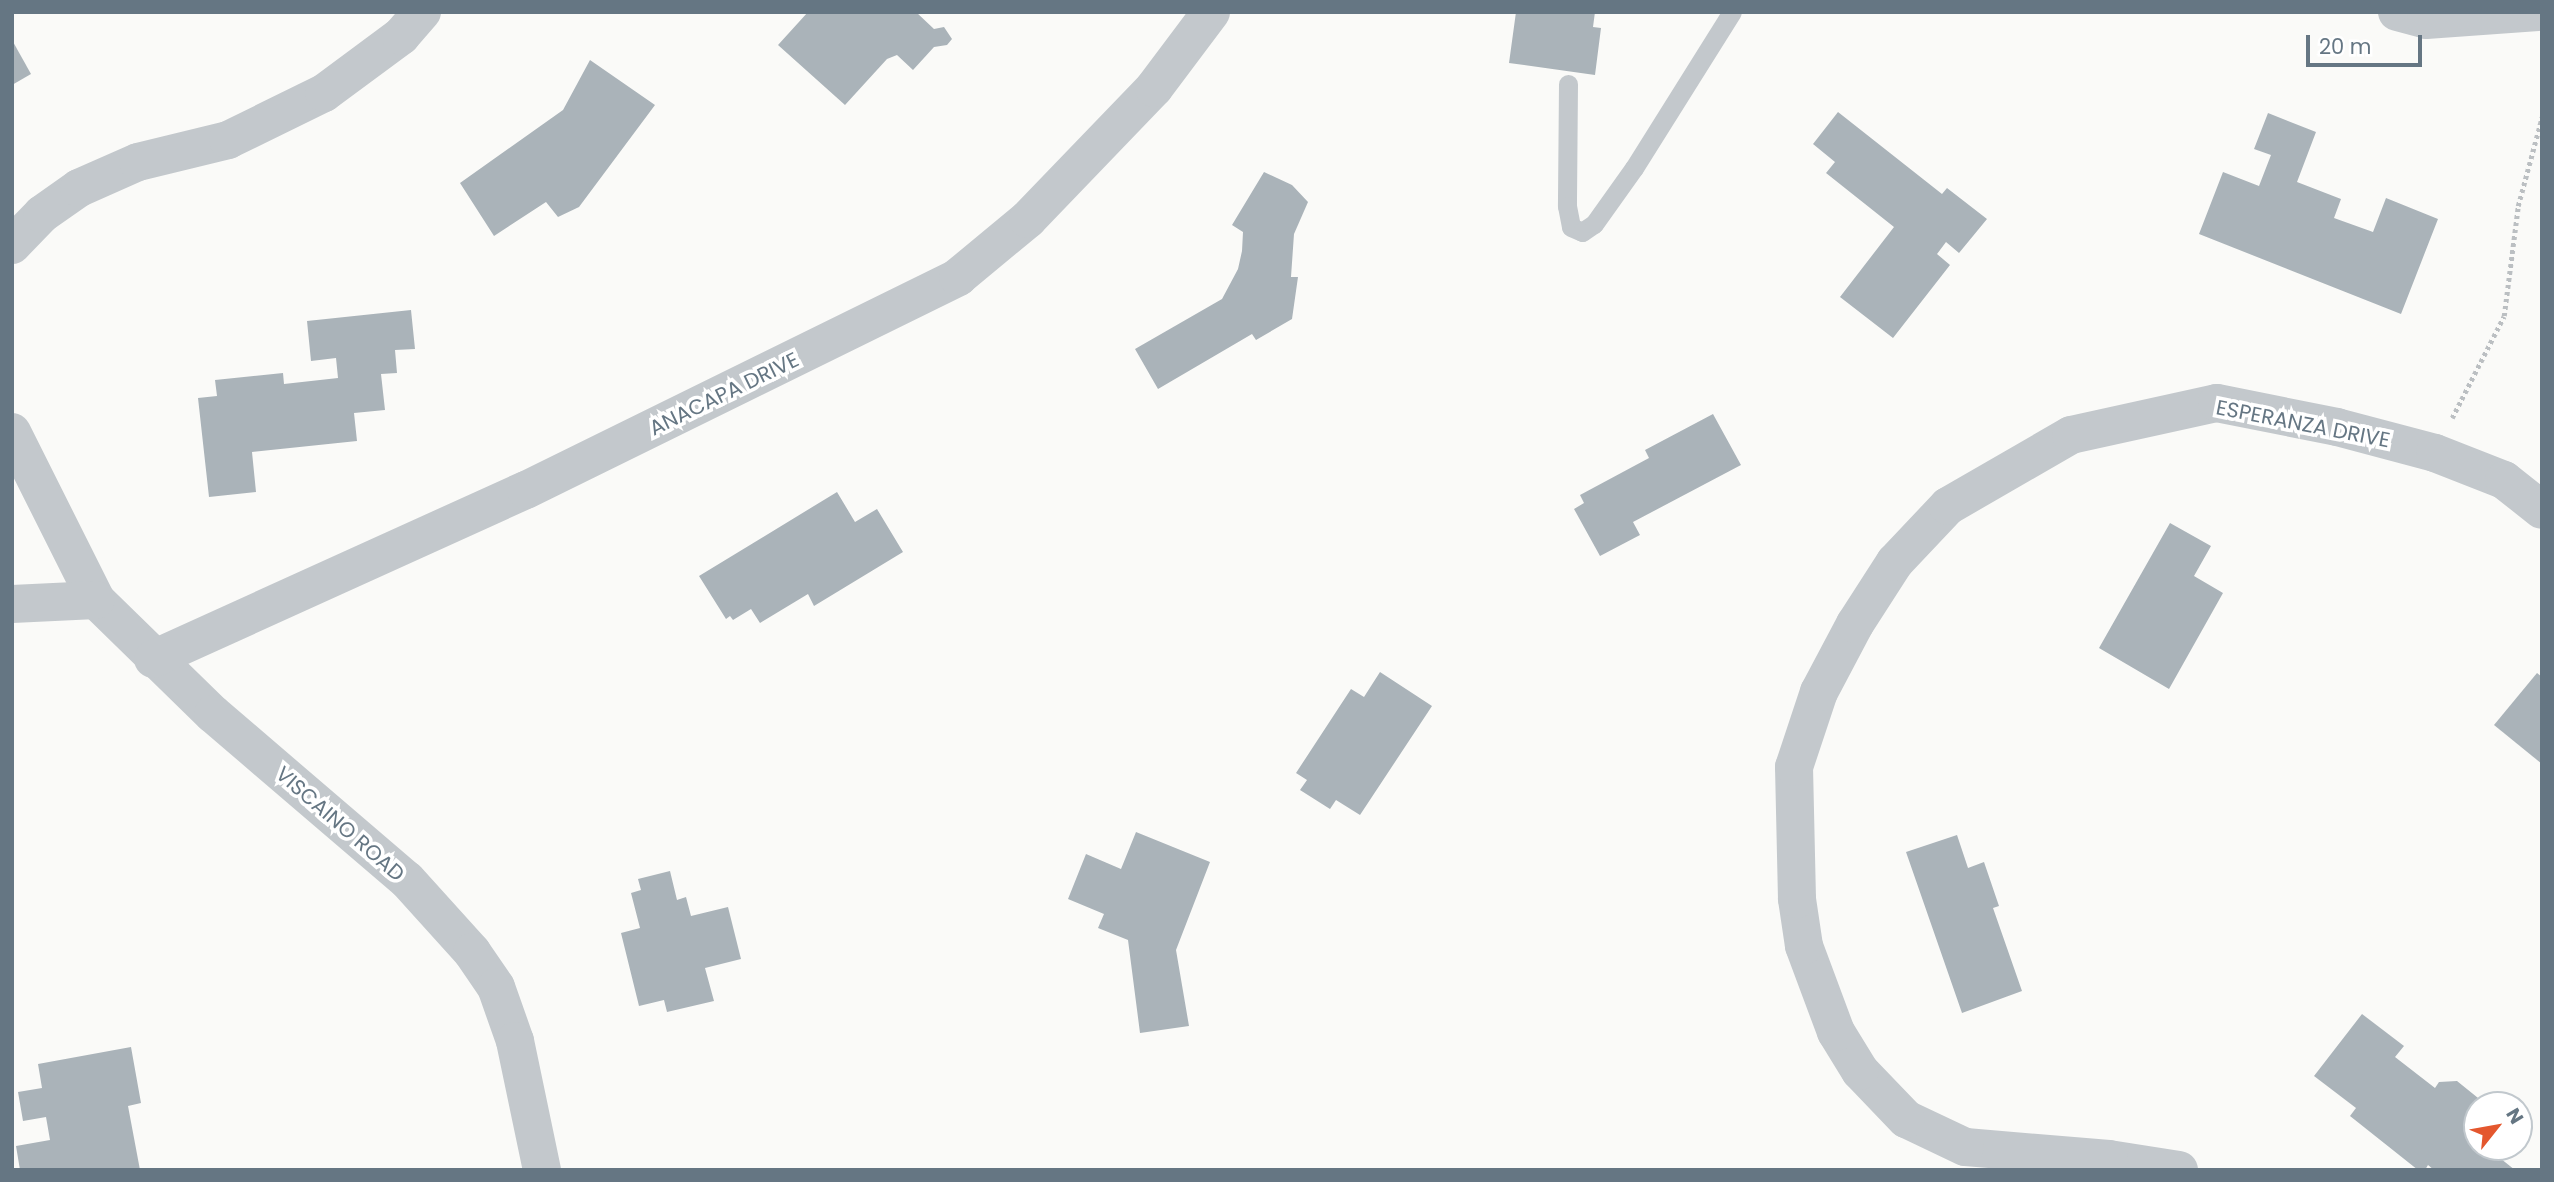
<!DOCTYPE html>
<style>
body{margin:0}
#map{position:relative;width:2554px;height:1182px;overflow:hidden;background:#fafaf8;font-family:Poppins,sans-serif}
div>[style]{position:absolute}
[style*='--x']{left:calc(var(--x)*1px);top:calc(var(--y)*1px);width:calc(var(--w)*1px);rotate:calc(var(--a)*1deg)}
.building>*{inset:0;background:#aab3b9}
.path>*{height:4.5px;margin-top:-2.25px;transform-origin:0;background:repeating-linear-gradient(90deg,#bbbfc2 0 3.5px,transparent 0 7px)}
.lane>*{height:19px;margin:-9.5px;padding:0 9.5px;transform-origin:9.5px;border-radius:9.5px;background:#c3c8cc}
.street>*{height:38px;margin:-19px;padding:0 19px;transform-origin:19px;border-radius:19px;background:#c3c8cc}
span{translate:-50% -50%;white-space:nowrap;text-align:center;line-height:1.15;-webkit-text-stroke:7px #fff;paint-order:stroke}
.street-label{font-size:21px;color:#657683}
.frame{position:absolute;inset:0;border:14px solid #657683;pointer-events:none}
.north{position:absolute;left:2463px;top:1091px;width:70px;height:70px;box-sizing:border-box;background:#fff;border:2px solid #c1c8cd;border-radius:50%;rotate:59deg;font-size:19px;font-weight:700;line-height:28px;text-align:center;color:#657683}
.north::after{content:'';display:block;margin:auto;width:24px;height:32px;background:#e4572e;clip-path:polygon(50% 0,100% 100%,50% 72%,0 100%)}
.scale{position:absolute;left:2306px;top:35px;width:116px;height:32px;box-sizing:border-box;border:4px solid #657683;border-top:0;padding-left:9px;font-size:21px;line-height:24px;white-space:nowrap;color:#657683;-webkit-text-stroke:5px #fff;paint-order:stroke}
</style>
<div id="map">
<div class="building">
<i style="clip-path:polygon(808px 12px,916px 12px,934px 29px,944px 27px,952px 39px,947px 45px,934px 47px,913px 70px,897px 55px,887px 59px,845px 105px,778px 45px)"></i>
<i style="clip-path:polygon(1516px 12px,1595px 12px,1593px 27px,1601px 28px,1595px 75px,1509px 63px)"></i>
<i style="clip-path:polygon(12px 40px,31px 74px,12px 85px)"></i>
<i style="clip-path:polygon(590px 60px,655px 105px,579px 207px,558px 217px,546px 202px,494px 236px,460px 183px,563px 110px)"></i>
<i style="clip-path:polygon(1838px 112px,1942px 194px,1947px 188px,1987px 219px,1959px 253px,1946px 242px,1937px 254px,1950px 265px,1893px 338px,1840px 297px,1894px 227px,1826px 173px,1835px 162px,1813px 144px)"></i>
<i style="clip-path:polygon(2268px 113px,2316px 132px,2297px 182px,2341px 199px,2334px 218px,2373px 232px,2386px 198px,2438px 219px,2401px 314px,2199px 234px,2223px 172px,2259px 186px,2271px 155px,2254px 149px)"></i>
<i style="clip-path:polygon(1264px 172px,1292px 185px,1308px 202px,1294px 234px,1291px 277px,1298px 277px,1292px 319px,1256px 340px,1252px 334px,1158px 389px,1135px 349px,1222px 299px,1238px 269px,1242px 251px,1243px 232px,1232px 225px)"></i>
<i style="clip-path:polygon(411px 310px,415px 349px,395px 350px,397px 373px,381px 374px,385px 410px,354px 413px,357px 441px,252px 452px,256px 492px,209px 497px,198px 398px,217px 396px,215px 380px,283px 373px,284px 384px,338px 378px,336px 358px,311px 361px,307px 321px)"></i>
<i style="clip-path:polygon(1713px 414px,1741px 465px,1633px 522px,1640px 535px,1600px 556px,1574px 509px,1584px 503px,1580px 495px,1649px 458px,1645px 450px)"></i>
<i style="clip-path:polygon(837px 492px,855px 522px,877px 509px,903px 552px,814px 606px,808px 594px,760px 623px,751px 609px,733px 620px,730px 616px,726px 619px,699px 576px)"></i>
<i style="clip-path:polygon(2170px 523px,2211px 546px,2194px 576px,2223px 593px,2169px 689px,2099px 648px)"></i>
<i style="clip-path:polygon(1380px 672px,1432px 706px,1360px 815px,1336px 800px,1330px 809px,1300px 790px,1307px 780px,1296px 773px,1351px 689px,1364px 697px)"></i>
<i style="clip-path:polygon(2537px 673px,2542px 677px,2542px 764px,2494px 725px)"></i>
<i style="clip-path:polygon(1136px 832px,1210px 862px,1176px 950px,1189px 1026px,1140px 1033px,1128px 940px,1098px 928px,1104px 914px,1068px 899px,1086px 854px,1121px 869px)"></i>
<i style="clip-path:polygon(1957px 835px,1968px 868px,1984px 862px,1999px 906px,1993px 908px,2022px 991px,1962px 1013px,1906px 852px)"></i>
<i style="clip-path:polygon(670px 871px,677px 900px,686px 897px,691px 916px,728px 907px,741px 959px,705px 968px,714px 1001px,667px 1012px,664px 1000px,639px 1006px,621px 933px,640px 928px,631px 893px,641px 890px,638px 879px)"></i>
<i style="clip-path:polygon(2362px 1014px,2404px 1046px,2395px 1057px,2435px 1088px,2439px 1082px,2457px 1081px,2483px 1102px,2484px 1105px,2477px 1105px,2477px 1147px,2486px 1147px,2515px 1170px,2434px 1170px,2428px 1165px,2425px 1170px,2418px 1170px,2350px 1116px,2356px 1108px,2314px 1076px)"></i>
<i style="clip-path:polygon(131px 1047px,141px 1103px,128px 1106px,140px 1170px,20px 1170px,16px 1146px,50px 1140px,46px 1117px,23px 1121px,18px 1092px,42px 1088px,38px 1064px)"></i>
</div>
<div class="path">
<i style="--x:2452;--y:418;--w:114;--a:-63"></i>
<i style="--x:2504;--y:316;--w:111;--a:-82.7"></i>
<i style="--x:2518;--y:206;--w:92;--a:-74.9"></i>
</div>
<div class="lane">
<i style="--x:1568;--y:84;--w:122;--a:90.5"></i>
<i style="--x:1567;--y:206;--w:21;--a:79"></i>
<i style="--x:1571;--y:227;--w:12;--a:24"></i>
<i style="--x:1582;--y:232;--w:14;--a:-34"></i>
<i style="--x:1594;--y:224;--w:69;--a:-54.5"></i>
<i style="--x:1634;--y:168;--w:184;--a:-57.9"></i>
</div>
<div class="street">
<i style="--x:2397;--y:12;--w:30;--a:15"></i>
<i style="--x:2426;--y:20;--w:112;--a:-4.1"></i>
<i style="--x:12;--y:245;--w:43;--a:-45.9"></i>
<i style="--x:42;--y:214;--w:45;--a:-35.1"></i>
<i style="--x:79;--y:188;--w:64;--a:-23.8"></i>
<i style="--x:138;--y:162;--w:93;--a:-13.7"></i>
<i style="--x:228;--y:140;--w:107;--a:-26.1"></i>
<i style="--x:324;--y:93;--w:96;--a:-36.5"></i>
<i style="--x:401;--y:36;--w:32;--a:-49"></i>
<i style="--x:12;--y:432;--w:188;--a:63.4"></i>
<i style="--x:96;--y:600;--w:163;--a:44.3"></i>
<i style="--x:213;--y:714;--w:255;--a:40.6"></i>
<i style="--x:407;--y:880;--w:97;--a:47.9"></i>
<i style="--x:472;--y:952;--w:42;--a:55.6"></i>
<i style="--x:496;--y:987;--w:57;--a:70.6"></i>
<i style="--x:515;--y:1041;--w:132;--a:78.2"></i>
<i style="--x:12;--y:604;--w:84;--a:-2.7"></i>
<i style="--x:153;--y:659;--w:409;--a:-24.4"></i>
<i style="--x:526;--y:490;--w:482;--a:-26.2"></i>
<i style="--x:958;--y:277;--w:91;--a:-39.6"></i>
<i style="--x:1028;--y:219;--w:182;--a:-46.1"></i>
<i style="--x:1154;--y:88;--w:95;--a:-53.1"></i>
<i style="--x:2179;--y:1170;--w:71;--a:-171.1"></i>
<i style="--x:2109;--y:1159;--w:144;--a:-175.2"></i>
<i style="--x:1965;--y:1147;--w:65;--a:-154.6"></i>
<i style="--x:1906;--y:1119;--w:66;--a:-133.8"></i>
<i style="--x:1860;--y:1071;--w:46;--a:-121.6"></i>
<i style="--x:1836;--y:1032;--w:92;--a:-110.4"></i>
<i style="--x:1804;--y:946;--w:48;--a:-98.5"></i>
<i style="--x:1797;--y:899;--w:132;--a:-91.3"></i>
<i style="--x:1794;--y:767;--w:79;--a:-71.6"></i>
<i style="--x:1819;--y:692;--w:77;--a:-62.1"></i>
<i style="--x:1855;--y:624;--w:74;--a:-57.2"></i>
<i style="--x:1895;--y:562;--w:77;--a:-46.6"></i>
<i style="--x:1948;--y:506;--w:142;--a:-30"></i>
<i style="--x:2071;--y:435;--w:149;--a:-12.4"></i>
<i style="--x:2217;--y:403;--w:122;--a:11.3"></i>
<i style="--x:2337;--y:427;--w:101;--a:14.9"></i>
<i style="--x:2435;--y:453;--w:74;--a:21.4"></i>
<i style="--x:2504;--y:480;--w:48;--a:38.3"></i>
</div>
<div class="street-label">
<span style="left:724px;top:394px;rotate:-26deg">ANACAPA DRIVE</span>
<span style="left:2303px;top:424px;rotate:11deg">ESPERANZA DRIVE</span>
<span style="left:340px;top:824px;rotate:41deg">VISCAINO ROAD</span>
</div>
<div class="frame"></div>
<div class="north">N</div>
<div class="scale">20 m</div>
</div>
